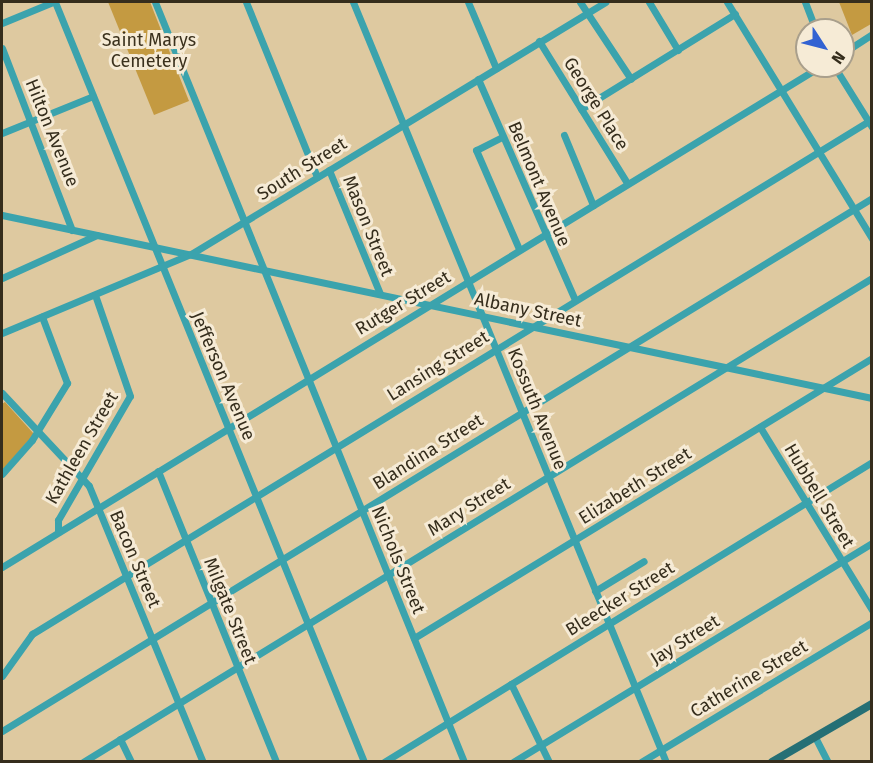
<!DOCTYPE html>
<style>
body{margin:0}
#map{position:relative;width:873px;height:763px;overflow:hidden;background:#dec9a0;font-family:"Fira Sans",sans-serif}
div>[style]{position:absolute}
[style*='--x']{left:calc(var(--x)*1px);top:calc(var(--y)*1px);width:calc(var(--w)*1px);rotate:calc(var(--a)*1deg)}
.green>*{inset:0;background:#c49a41}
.minor>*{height:7px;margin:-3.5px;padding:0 3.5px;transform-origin:3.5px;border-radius:3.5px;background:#3ba3ad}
.major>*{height:8px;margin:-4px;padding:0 4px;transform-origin:4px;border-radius:4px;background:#256f75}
span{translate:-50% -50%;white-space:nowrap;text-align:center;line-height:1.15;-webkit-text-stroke:6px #f6ebd6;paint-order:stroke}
.park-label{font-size:18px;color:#3b311d}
.street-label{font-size:18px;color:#352d1c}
.frame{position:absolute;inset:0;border:3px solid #352d1c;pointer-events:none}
.north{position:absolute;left:795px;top:18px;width:60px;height:60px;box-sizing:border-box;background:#f6ebd6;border:2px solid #a99f8c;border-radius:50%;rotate:126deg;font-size:16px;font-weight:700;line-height:24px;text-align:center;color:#352d1c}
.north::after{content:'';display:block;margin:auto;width:21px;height:27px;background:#3262d2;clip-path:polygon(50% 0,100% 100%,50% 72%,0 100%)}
</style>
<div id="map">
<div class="green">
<i style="clip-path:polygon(108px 2px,150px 2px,189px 101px,154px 115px)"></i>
<i style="clip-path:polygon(839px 2px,871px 2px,871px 24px,852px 35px)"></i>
<i style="clip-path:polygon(5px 402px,34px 434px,2px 471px,2px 404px)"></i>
</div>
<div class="minor">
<i style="--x:55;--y:2;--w:820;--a:67.87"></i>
<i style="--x:155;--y:2;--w:820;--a:67.87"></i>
<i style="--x:246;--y:2;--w:189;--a:67.9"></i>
<i style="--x:353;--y:2;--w:822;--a:67.62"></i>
<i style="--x:468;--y:2;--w:72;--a:67"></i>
<i style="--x:580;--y:2;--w:92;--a:56.5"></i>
<i style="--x:649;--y:2;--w:56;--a:58.9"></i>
<i style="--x:727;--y:2;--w:278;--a:58.5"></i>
<i style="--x:805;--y:2;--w:30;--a:69"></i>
<i style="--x:2;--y:23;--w:55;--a:-22.4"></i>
<i style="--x:539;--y:41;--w:167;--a:58.2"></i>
<i style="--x:2;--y:48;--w:195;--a:69"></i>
<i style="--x:843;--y:53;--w:35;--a:-33"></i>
<i style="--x:834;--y:66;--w:72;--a:58.1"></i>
<i style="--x:478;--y:79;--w:241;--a:66.3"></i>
<i style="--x:581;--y:109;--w:181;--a:-31.7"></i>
<i style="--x:2;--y:133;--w:98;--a:-22.1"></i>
<i style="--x:564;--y:135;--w:76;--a:67.5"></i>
<i style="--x:502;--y:137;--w:29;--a:153"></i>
<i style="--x:476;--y:150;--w:108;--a:66.5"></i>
<i style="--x:329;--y:170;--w:134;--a:67.6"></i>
<i style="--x:2;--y:215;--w:889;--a:11.88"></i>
<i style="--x:2;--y:278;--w:104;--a:-24.4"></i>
<i style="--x:2;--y:333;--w:205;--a:-22.7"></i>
<i style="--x:191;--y:254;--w:485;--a:-31.3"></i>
<i style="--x:2;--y:393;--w:127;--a:46.9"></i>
<i style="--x:89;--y:486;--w:299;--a:67.6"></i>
<i style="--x:760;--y:427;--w:215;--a:58.5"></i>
<i style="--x:158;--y:471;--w:314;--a:67.9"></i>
<i style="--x:2;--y:474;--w:45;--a:-48.6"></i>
<i style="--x:32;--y:440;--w:67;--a:-58.4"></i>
<i style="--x:67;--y:383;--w:71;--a:-110.7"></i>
<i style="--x:58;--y:532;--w:12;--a:-90"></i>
<i style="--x:58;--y:520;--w:143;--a:-59.9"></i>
<i style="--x:130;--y:396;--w:107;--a:-109.1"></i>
<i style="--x:2;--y:567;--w:960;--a:-31.46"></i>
<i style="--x:595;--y:591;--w:57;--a:-31.5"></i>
<i style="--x:414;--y:638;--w:537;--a:-31.44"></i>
<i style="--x:2;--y:676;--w:52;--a:-54.5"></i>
<i style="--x:32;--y:634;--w:985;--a:-31.51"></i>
<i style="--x:511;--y:684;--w:87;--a:64"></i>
<i style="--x:2;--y:731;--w:1020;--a:-31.49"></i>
<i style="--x:815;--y:737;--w:28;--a:63"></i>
<i style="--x:120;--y:739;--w:25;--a:64"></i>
<i style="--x:83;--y:762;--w:926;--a:-31.53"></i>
<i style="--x:384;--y:762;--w:573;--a:-31.58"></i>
<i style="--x:513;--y:762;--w:421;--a:-31.4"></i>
<i style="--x:641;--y:762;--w:270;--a:-31.2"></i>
</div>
<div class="major">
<i style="--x:772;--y:762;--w:116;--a:-30.1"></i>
</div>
<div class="park-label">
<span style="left:149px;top:51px">Saint Marys<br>Cemetery</span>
</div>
<div class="street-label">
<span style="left:596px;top:104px;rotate:58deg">George Place</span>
<span style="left:52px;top:133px;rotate:68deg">Hilton Avenue</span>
<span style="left:302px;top:169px;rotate:-32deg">South Street</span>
<span style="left:539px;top:184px;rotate:67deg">Belmont Avenue</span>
<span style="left:368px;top:226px;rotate:68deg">Mason Street</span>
<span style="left:403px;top:303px;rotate:-31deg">Rutger Street</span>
<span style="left:528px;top:310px;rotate:12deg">Albany Street</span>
<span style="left:438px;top:366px;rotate:-32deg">Lansing Street</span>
<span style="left:223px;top:376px;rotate:67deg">Jefferson Avenue</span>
<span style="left:537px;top:409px;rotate:68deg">Kossuth Avenue</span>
<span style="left:82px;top:448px;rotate:-60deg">Kathleen Street</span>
<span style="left:428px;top:452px;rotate:-32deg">Blandina Street</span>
<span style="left:635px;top:486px;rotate:-32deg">Elizabeth Street</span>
<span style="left:819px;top:496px;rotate:59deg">Hubbell Street</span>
<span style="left:469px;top:507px;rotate:-32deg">Mary Street</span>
<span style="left:135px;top:559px;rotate:67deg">Bacon Street</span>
<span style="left:398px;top:560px;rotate:68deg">Nichols Street</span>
<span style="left:620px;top:599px;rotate:-32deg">Bleecker Street</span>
<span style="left:230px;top:611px;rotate:68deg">Milgate Street</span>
<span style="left:685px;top:640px;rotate:-32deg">Jay Street</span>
<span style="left:749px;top:679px;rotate:-31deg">Catherine Street</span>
</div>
<div class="frame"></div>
<div class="north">N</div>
</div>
